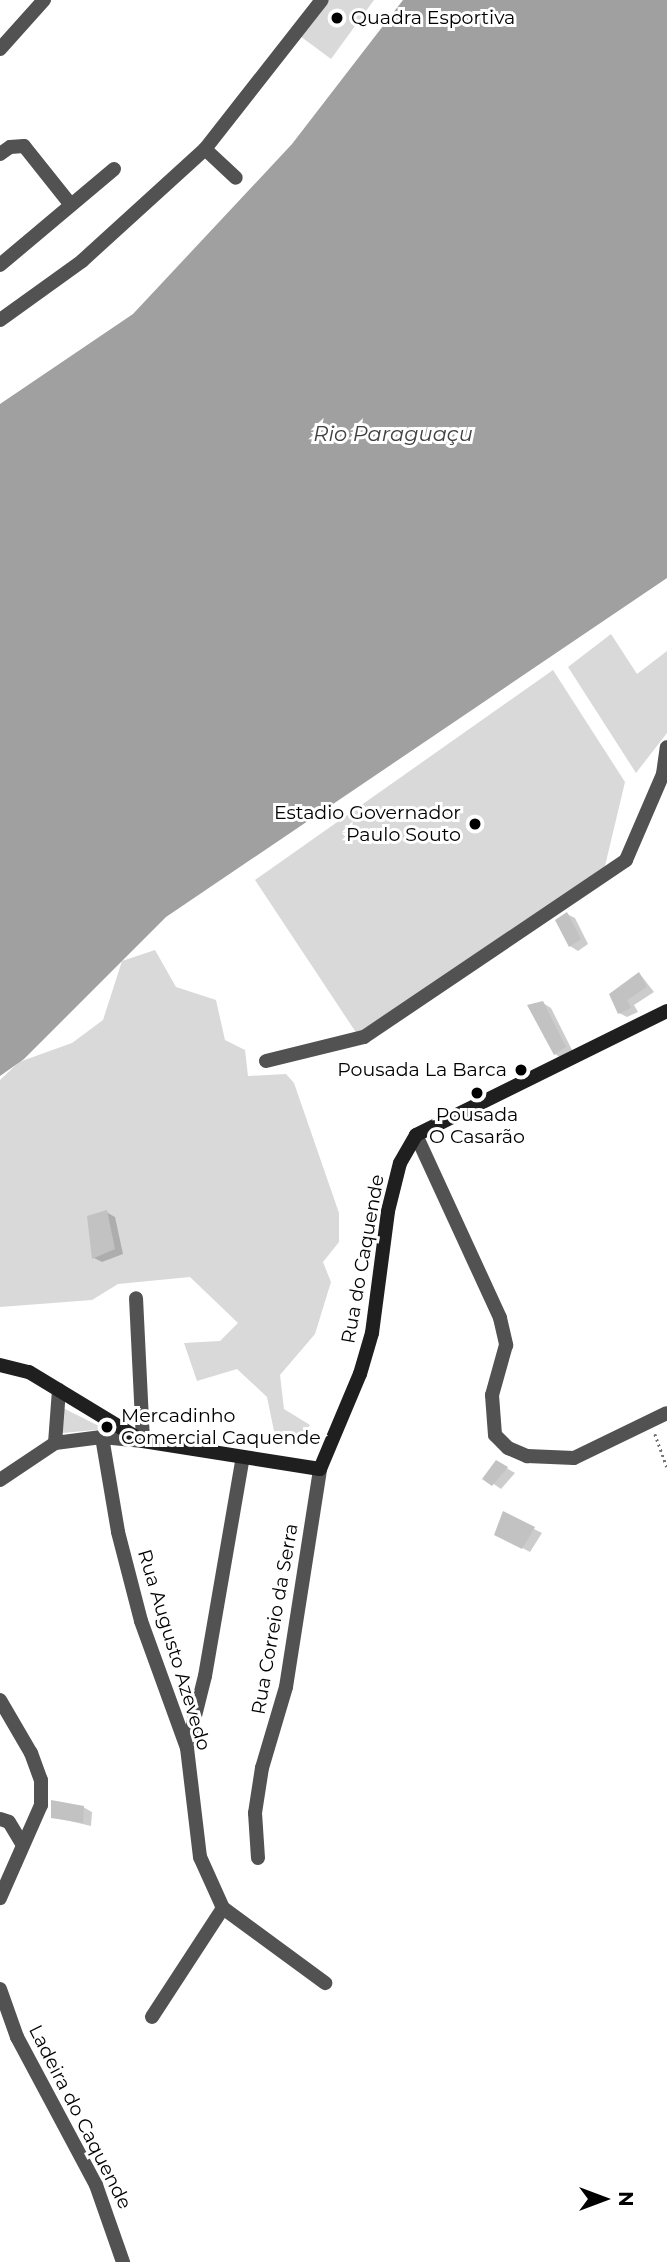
<!DOCTYPE html>
<meta charset="utf-8">
<style>
body{margin:0}
#map{position:relative;width:667px;height:2262px;overflow:hidden;background:#fff;font-family:Montserrat,sans-serif}
div>[style]{position:absolute}
[style*='--x']{left:calc(var(--x)*1px);top:calc(var(--y)*1px);width:calc(var(--w)*1px);rotate:calc(var(--a)*1deg)}
.green>*{inset:0;background:#d9d9d9}
.water>*{inset:0;background:#a0a0a0}
.shadow>*{inset:0;background:#0003}
.building>*{inset:0;background:#c2c2c2}
.path>*{height:2.5px;margin-top:-1.25px;transform-origin:0;background:repeating-linear-gradient(90deg,#747474 0 2px,transparent 0 5.5px)}
.street>*{height:14px;margin:-7px;padding:0 7px;transform-origin:7px;border-radius:7px;background:#525252}
.secondary>*{height:14px;margin:-7px;padding:0 7px;transform-origin:7px;border-radius:7px;background:#1f1f1f}
.dots>*{width:19px;height:19px;translate:-50% -50%;box-sizing:border-box;border:4px solid #fff;border-radius:50%}
span{translate:-50% -50%;white-space:nowrap;text-align:center;line-height:1.15;-webkit-text-stroke:6px #fff;paint-order:stroke}
.poi-label{font-size:19px;color:#000}
.left{translate:0 -50%;text-align:left}
.right{translate:-100% -50%;text-align:right}
.street-label{font-size:19px;color:#000}
.water-label{font-size:21px;color:#414141;font-style:italic}
.north{position:absolute;left:569px;top:2164px;width:70px;height:70px;-webkit-text-stroke:5px #fff;paint-order:stroke;rotate:90deg;font-size:19px;font-weight:700;line-height:28px;text-align:center;color:#000}
.north::after{content:'';display:block;margin:auto;width:24px;height:32px;background:#000;clip-path:polygon(50% 0,100% 100%,50% 72%,0 100%)}
</style>
<div id="map">
<div class="green">
<i style="clip-path:polygon(326px 0,374px 0,331px 59px,300px 36px)"></i>
<i style="clip-path:polygon(611px 634px,637px 674px,667px 651px,667px 733px,636px 773px,568px 667px)"></i>
<i style="clip-path:polygon(553px 670px,625px 782px,605px 866px,359px 1037px,255px 880px)"></i>
<i style="clip-path:polygon(155px 950px,176px 987px,216px 1000px,225px 1040px,245px 1050px,248px 1076px,286px 1074px,294px 1083px,339px 1213px,339px 1242px,323px 1262px,331px 1282px,315px 1334px,280px 1375px,284px 1409px,310px 1425px,297px 1442px,274px 1431px,267px 1397px,237px 1369px,197px 1381px,184px 1343px,220px 1341px,238px 1323px,190px 1277px,118px 1284px,92px 1300px,0 1307px,0 1080px,19px 1062px,72px 1043px,103px 1020px,122px 961px)"></i>
<i style="clip-path:polygon(63px 1408px,105px 1429px,63px 1433px)"></i>
</div>
<div class="water">
<i style="clip-path:polygon(403px 0,667px 0,667px 578px,166px 917px,24px 1059px,0 1076px,0 404px,133px 314px,292px 144px)"></i>
</div>
<div class="shadow">
<i style="clip-path:polygon(567px 914px,575px 918px,588px 944px,578px 951px,570px 946px)"></i>
<i style="clip-path:polygon(640px 974px,654px 992px,634px 1005px,638px 1012px,627px 1017px,619px 1013px)"></i>
<i style="clip-path:polygon(543px 1003px,551px 1008px,573px 1052px,563px 1059px,555px 1054px)"></i>
<i style="clip-path:polygon(106px 1212px,115px 1217px,123px 1254px,102px 1262px,94px 1258px)"></i>
<i style="clip-path:polygon(496px 1462px,515px 1473px,501px 1489px,485px 1478px)"></i>
<i style="clip-path:polygon(504px 1514px,542px 1533px,530px 1552px,502px 1537px)"></i>
<i style="clip-path:polygon(83px 1807px,92px 1812px,91px 1826px,53px 1817px)"></i>
</div>
<div class="building">
<i style="clip-path:polygon(567px 912px,581px 939px,569px 947px,555px 920px)"></i>
<i style="clip-path:polygon(639px 972px,647px 987px,627px 1000px,631px 1008px,618px 1014px,609px 994px)"></i>
<i style="clip-path:polygon(543px 1001px,566px 1047px,554px 1055px,527px 1005px)"></i>
<i style="clip-path:polygon(107px 1210px,115px 1249px,92px 1259px,87px 1216px)"></i>
<i style="clip-path:polygon(496px 1460px,508px 1467px,492px 1486px,482px 1479px)"></i>
<i style="clip-path:polygon(503px 1511px,535px 1527px,522px 1549px,494px 1535px)"></i>
<i style="clip-path:polygon(51px 1800px,84px 1806px,83px 1823px,51px 1818px)"></i>
</div>
<div class="path">
<i style="--x:655;--y:1434;--w:35;--a:70"></i>
</div>
<div class="street">
<i style="--x:0;--y:49;--w:66;--a:-48.1"></i>
<i style="--x:205;--y:149;--w:42;--a:43.1"></i>
<i style="--x:0;--y:154;--w:12;--a:-35"></i>
<i style="--x:10;--y:147;--w:14;--a:-4"></i>
<i style="--x:24;--y:146;--w:75;--a:51.5"></i>
<i style="--x:0;--y:265;--w:149;--a:-40.1"></i>
<i style="--x:0;--y:320;--w:101;--a:-35.7"></i>
<i style="--x:82;--y:261;--w:166;--a:-42.3"></i>
<i style="--x:205;--y:149;--w:189;--a:-51.9"></i>
<i style="--x:266;--y:1061;--w:101;--a:-13.8"></i>
<i style="--x:364;--y:1037;--w:316;--a:-34"></i>
<i style="--x:626;--y:860;--w:94;--a:-66.7"></i>
<i style="--x:663;--y:774;--w:27;--a:-82"></i>
<i style="--x:416;--y:1135;--w:201;--a:65.3"></i>
<i style="--x:500;--y:1318;--w:28;--a:77"></i>
<i style="--x:506;--y:1345;--w:52;--a:105.6"></i>
<i style="--x:492;--y:1395;--w:40;--a:85.7"></i>
<i style="--x:495;--y:1435;--w:18;--a:45"></i>
<i style="--x:508;--y:1448;--w:21;--a:23"></i>
<i style="--x:527;--y:1456;--w:47;--a:2.4"></i>
<i style="--x:574;--y:1458;--w:103;--a:-25.8"></i>
<i style="--x:59;--y:1390;--w:53;--a:94.3"></i>
<i style="--x:55;--y:1443;--w:47;--a:-7.3"></i>
<i style="--x:102;--y:1437;--w:41;--a:5.6"></i>
<i style="--x:143;--y:1441;--w:143;--a:-92.8"></i>
<i style="--x:102;--y:1437;--w:96;--a:80.4"></i>
<i style="--x:118;--y:1532;--w:92;--a:75.5"></i>
<i style="--x:141;--y:1621;--w:135;--a:70.1"></i>
<i style="--x:187;--y:1748;--w:110;--a:83.2"></i>
<i style="--x:200;--y:1857;--w:56;--a:65.7"></i>
<i style="--x:223;--y:1908;--w:130;--a:123.1"></i>
<i style="--x:0;--y:1480;--w:66;--a:-33.9"></i>
<i style="--x:0;--y:1700;--w:61;--a:59.7"></i>
<i style="--x:31;--y:1753;--w:29;--a:70"></i>
<i style="--x:41;--y:1780;--w:25;--a:90"></i>
<i style="--x:41;--y:1805;--w:102;--a:113.8"></i>
<i style="--x:187;--y:1748;--w:74;--a:-76"></i>
<i style="--x:205;--y:1676;--w:222;--a:-80.2"></i>
<i style="--x:0;--y:1819;--w:9;--a:18"></i>
<i style="--x:9;--y:1822;--w:27;--a:59"></i>
<i style="--x:258;--y:1858;--w:45;--a:-93.8"></i>
<i style="--x:255;--y:1813;--w:46;--a:-81.2"></i>
<i style="--x:262;--y:1768;--w:84;--a:-73.5"></i>
<i style="--x:286;--y:1687;--w:221;--a:-81.1"></i>
<i style="--x:223;--y:1908;--w:127;--a:36.3"></i>
<i style="--x:0;--y:1989;--w:51;--a:70.5"></i>
<i style="--x:17;--y:2037;--w:168;--a:61.9"></i>
<i style="--x:96;--y:2185;--w:82;--a:70.7"></i>
</div>
<div class="secondary">
<i style="--x:0;--y:1365;--w:30;--a:14"></i>
<i style="--x:29;--y:1372;--w:133;--a:31.2"></i>
<i style="--x:143;--y:1441;--w:179;--a:9"></i>
<i style="--x:320;--y:1469;--w:103;--a:-67.2"></i>
<i style="--x:360;--y:1374;--w:43;--a:-73.7"></i>
<i style="--x:372;--y:1333;--w:123;--a:-82.5"></i>
<i style="--x:388;--y:1211;--w:49;--a:-76"></i>
<i style="--x:400;--y:1163;--w:32;--a:-60"></i>
<i style="--x:416;--y:1135;--w:280;--a:-26.3"></i>
</div>
<div class="dots">
<i style="left:337px;top:18px;background:#000"></i>
<i style="left:475px;top:824px;background:#000"></i>
<i style="left:521px;top:1070px;background:#000"></i>
<i style="left:477px;top:1093px;background:#000"></i>
<i style="left:107px;top:1427px;background:#000"></i>
</div>
<div class="poi-label">
<span class="left" style="left:351px;top:18px">Quadra Esportiva</span>
<span class="right" style="left:461px;top:824px">Estadio Governador<br>Paulo Souto</span>
<span class="right" style="left:507px;top:1070px">Pousada La Barca</span>
<span style="left:477px;top:1126px">Pousada<br>O Casarão</span>
<span class="left" style="left:121px;top:1427px">Mercadinho<br>Comercial Caquende</span>
</div>
<div class="street-label">
<span style="left:363px;top:1259px;rotate:-80deg">Rua do Caquende</span>
<span style="left:275px;top:1619px;rotate:-80deg">Rua Correio da Serra</span>
<span style="left:174px;top:1650px;rotate:73deg">Rua Augusto Azevedo</span>
<span style="left:80px;top:2117px;rotate:63deg">Ladeira do Caquende</span>
</div>
<div class="water-label">
<span style="left:393px;top:434px">Rio Paraguaçu</span>
</div>
<div class="north">N</div>
</div>
